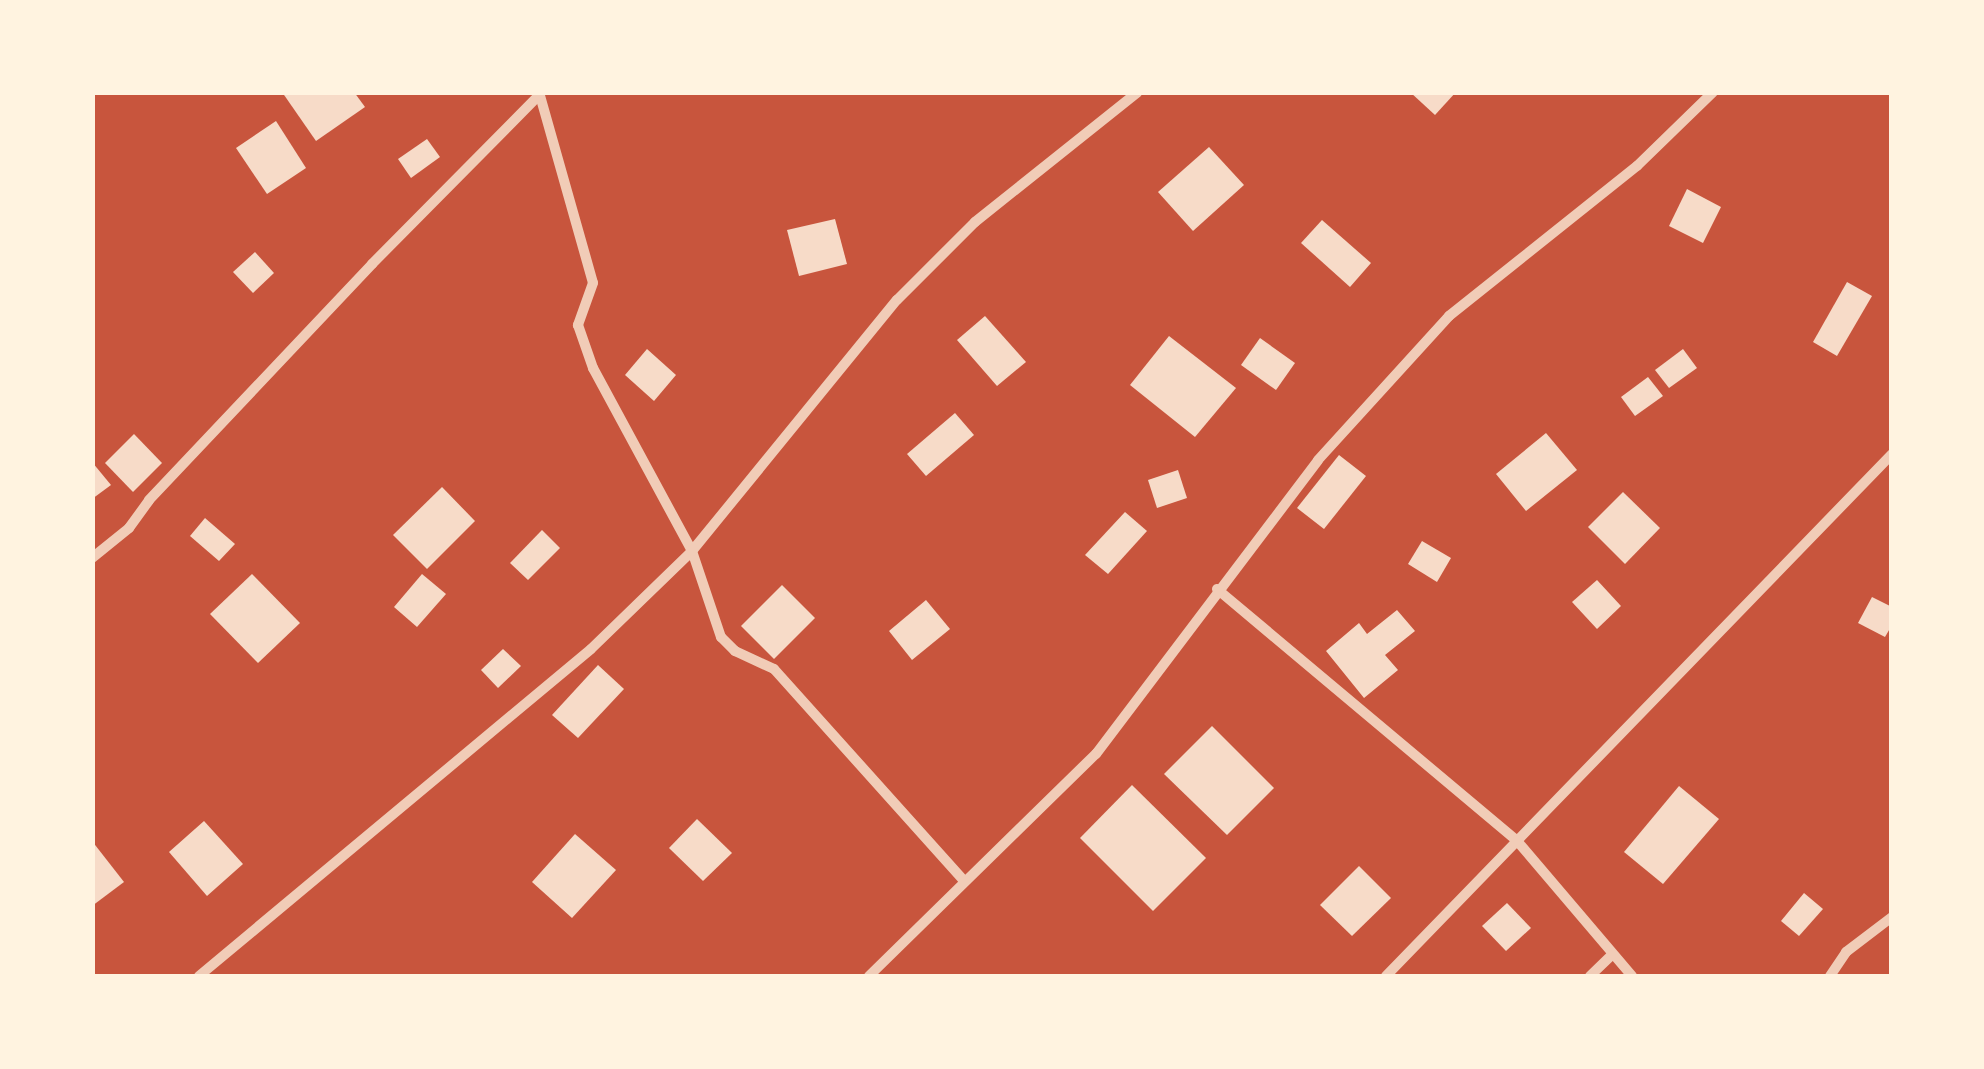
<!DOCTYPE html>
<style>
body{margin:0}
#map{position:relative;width:1984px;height:1069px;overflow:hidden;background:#c8553d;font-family:Quicksand,sans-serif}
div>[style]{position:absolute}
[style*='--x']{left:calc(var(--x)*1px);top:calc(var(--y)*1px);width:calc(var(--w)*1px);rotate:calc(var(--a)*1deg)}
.building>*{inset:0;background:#f7dbc8}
.minor>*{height:10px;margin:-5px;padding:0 5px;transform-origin:5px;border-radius:5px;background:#f1ccb7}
span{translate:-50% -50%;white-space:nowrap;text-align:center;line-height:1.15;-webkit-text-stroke:9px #fff3e0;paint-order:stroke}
.frame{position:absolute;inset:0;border:95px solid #fff3e0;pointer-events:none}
</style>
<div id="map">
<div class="building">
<i style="clip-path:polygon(282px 92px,354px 92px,365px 107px,316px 141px)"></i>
<i style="clip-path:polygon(1410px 92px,1456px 92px,1435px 115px)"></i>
<i style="clip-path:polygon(276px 121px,306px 168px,267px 194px,236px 148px)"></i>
<i style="clip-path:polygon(427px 139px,440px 157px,411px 178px,398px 159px)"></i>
<i style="clip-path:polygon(1209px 147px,1244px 185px,1193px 231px,1158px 192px)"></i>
<i style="clip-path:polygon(1687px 189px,1721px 207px,1703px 243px,1669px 226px)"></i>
<i style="clip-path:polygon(835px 219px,847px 264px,799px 276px,787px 230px)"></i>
<i style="clip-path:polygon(1322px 220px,1371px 263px,1350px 287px,1301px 243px)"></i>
<i style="clip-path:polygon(255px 252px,274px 273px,253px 293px,233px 272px)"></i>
<i style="clip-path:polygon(1847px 282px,1872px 296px,1837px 356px,1813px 342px)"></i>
<i style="clip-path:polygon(985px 316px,1026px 362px,997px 386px,957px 340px)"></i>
<i style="clip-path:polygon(1169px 336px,1236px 388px,1195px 437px,1130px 385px)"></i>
<i style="clip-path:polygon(1260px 338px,1295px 363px,1276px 390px,1241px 365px)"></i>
<i style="clip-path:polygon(647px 349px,676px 375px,654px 401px,625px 375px)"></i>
<i style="clip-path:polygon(1683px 349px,1697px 368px,1669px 388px,1655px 370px)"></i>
<i style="clip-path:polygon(1648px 377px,1663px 396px,1635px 416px,1621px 397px)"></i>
<i style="clip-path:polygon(955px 413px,974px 435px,926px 476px,907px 454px)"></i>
<i style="clip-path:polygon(1546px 433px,1577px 470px,1526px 511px,1496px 474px)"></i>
<i style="clip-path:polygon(134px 434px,162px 463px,133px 492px,105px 463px)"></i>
<i style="clip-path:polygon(1339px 455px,1366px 476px,1324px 529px,1297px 508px)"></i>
<i style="clip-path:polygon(92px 462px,111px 485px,92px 499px)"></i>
<i style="clip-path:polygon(1178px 470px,1187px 498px,1157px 508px,1148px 480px)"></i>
<i style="clip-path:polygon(442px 487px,475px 521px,427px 569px,393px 535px)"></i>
<i style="clip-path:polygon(1623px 492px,1660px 528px,1625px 564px,1588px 527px)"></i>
<i style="clip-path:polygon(1125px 512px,1147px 531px,1108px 574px,1085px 555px)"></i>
<i style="clip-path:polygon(205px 518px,235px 544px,219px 561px,190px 536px)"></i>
<i style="clip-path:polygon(542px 530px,560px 548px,528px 580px,510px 563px)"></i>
<i style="clip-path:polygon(1422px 541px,1451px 558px,1437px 582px,1408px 564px)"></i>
<i style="clip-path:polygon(252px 574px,300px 623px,258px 663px,210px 614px)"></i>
<i style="clip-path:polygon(422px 574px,446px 594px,417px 627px,394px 607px)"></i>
<i style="clip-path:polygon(1597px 580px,1621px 606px,1597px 629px,1572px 602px)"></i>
<i style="clip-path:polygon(782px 585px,815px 618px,774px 659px,741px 626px)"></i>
<i style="clip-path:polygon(1872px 597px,1892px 607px,1892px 625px,1885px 637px,1858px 623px)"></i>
<i style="clip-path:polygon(926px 600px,950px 629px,912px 660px,889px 631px)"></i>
<i style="clip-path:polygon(1397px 610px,1415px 631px,1385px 655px,1398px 670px,1364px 698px,1326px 651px,1359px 623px,1367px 634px)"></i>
<i style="clip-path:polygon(503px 649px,521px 666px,498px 688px,481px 670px)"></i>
<i style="clip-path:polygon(598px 665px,624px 689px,578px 738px,552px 715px)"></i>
<i style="clip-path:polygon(1212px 726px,1274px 788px,1227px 835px,1164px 774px)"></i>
<i style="clip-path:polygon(1132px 785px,1206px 858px,1153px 911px,1080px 838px)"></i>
<i style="clip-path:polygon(1679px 786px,1719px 819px,1663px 884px,1624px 852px)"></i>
<i style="clip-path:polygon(697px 819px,732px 853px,703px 881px,669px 848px)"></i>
<i style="clip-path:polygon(204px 821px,243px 864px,207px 896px,169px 852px)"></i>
<i style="clip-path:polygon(575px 834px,616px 870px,572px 918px,532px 882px)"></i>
<i style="clip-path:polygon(92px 841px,124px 882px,92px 906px)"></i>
<i style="clip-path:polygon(1359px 866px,1391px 898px,1352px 936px,1320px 905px)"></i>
<i style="clip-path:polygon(1804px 893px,1823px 909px,1799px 936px,1781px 921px)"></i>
<i style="clip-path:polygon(1507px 903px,1531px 928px,1506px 951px,1482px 926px)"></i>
</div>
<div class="minor">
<i style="--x:539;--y:92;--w:198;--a:74.2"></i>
<i style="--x:593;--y:283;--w:45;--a:109.7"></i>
<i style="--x:578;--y:325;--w:46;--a:70.8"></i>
<i style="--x:593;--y:368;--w:208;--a:61.6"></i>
<i style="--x:692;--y:551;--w:91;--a:71.4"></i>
<i style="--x:721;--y:637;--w:20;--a:45"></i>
<i style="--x:735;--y:651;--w:43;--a:24.8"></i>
<i style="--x:774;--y:669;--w:285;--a:48.1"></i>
<i style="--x:92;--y:558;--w:48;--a:-39"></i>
<i style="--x:129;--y:528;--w:34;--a:-54"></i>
<i style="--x:149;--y:500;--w:325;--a:-46.6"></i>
<i style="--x:372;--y:264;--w:238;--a:-45.3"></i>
<i style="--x:1217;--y:589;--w:393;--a:40"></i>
<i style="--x:1518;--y:842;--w:176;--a:49.6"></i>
<i style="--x:199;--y:976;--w:510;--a:-39.83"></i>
<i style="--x:591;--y:649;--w:141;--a:-44.1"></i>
<i style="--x:692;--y:551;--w:324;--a:-50.8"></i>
<i style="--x:897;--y:300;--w:110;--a:-45"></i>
<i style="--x:975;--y:222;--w:208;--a:-38.6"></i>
<i style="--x:869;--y:976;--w:318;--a:-44.4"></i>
<i style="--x:1096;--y:754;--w:368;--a:-52.9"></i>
<i style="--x:1318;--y:460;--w:195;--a:-47.7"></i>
<i style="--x:1449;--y:316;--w:241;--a:-38.6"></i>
<i style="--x:1637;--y:166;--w:106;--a:-44.2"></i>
<i style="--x:1386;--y:976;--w:727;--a:-45.89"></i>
<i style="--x:1590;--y:976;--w:29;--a:-44"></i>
<i style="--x:1830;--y:976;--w:29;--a:-56"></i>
<i style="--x:1846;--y:952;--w:58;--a:-37.3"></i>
</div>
<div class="frame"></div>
</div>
